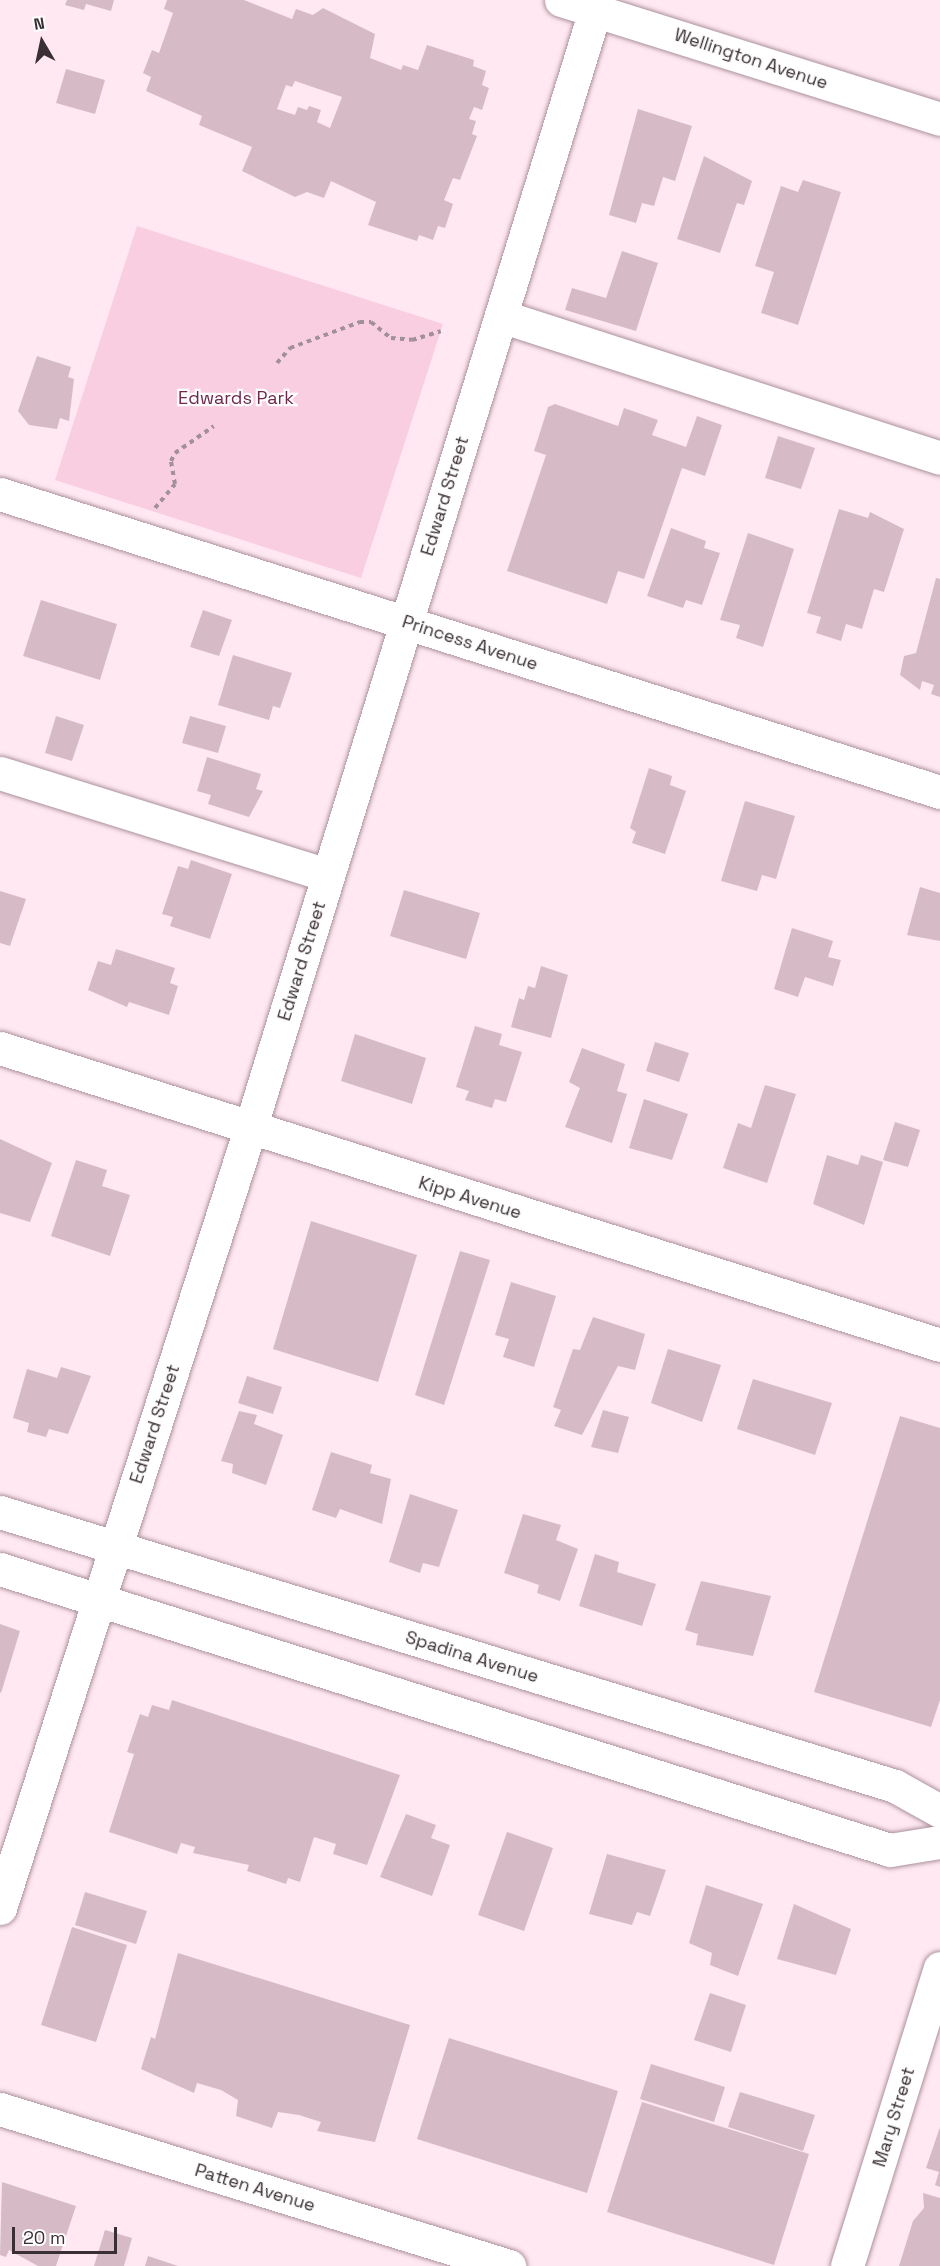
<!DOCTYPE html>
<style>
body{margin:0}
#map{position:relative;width:940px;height:2266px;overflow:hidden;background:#ffe8f2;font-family:"Space Grotesk",sans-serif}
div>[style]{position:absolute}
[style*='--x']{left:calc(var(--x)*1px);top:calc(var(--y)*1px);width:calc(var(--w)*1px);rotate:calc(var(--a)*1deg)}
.green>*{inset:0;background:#f9cee1}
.building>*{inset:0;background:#d6bbc6}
.path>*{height:4px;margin-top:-2px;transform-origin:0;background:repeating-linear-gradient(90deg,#a29098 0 4.5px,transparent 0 9px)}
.roads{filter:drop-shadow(0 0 2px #ab919c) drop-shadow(0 0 2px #ab919c)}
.minor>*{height:33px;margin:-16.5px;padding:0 16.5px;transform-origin:16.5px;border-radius:16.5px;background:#fff}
span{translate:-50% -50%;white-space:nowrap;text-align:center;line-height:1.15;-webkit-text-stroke:4.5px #fdfdfd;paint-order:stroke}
.street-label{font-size:18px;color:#3a2f34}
.park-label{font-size:18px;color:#6d284d}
.north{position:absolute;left:12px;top:12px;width:60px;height:60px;-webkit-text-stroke:4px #fdfdfd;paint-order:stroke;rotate:351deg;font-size:16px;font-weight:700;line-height:24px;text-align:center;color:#3a2f34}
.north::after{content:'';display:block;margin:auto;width:21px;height:27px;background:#3a2f34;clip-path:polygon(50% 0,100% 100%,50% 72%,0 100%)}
.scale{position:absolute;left:12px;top:2227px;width:105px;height:27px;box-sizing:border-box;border:3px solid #3a2f34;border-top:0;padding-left:8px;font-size:18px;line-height:21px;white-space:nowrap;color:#3a2f34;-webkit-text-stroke:4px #fdfdfd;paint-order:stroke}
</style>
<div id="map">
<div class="green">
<i style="clip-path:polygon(137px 226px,443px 324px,361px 578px,55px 480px)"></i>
</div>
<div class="building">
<i style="clip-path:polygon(67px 0,114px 0,111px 11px,86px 4px,84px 10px,65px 5px)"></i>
<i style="clip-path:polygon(evenodd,167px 0,244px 0,292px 19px,296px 9px,313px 15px,323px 8px,375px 34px,370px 58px,401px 70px,403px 65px,418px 70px,427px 45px,474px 60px,473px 66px,486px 71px,482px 85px,489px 88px,482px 110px,474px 107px,469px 119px,476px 121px,472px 134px,477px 136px,460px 180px,453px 178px,444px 200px,453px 204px,445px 228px,438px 226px,433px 240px,419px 235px,417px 241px,368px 225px,376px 202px,331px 181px,324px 198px,307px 192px,295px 197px,242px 171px,252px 147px,199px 125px,202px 116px,146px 91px,151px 77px,143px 73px,152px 50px,159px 53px,173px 13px,164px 9px,167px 0,295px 81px,342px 97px,330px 128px,317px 122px,321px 110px,309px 106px,307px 110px,298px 107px,295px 115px,277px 109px,286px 85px,292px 87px,295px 81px)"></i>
<i style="clip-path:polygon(66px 69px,105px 80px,95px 114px,56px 103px)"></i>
<i style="clip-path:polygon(638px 109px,692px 126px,675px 181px,663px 177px,654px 206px,642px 203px,636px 223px,609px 215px)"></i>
<i style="clip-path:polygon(704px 156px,752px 181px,744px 205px,737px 203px,720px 253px,677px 239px)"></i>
<i style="clip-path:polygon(803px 180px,841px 192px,798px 325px,761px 313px,774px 272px,755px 266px,781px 186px,798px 192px)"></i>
<i style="clip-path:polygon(622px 251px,658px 263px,636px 331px,565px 310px,572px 288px,606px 298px)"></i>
<i style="clip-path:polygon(37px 356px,71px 367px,68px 377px,74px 379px,69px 421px,60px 418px,57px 429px,29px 425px,18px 411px)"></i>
<i style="clip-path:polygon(555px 404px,618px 426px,624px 408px,658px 420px,652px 435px,686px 447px,697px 416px,722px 425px,705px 476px,682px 468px,644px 579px,618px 571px,607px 604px,507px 571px,546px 455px,534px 451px,548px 407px)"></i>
<i style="clip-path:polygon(778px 436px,815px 448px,801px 489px,765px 478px)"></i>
<i style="clip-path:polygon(839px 509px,868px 518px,870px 512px,904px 529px,884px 592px,874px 589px,862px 629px,846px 624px,841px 641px,816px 633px,821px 617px,807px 613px)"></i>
<i style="clip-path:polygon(671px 528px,706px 541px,704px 548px,720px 553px,702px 605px,686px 600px,683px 608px,647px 596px)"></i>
<i style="clip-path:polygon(748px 533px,794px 549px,763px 647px,736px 638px,740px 625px,720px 620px)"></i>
<i style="clip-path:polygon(936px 578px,940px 579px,940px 697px,931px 694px,934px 685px,922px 681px,920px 690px,900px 675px,904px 656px,916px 653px)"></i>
<i style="clip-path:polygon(41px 600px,117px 624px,100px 680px,23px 656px)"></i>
<i style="clip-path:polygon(203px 610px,232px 620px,219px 656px,190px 647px)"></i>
<i style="clip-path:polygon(233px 655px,292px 673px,280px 708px,273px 706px,269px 720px,218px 705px)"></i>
<i style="clip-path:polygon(56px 716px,84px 725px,72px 761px,45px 753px)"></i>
<i style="clip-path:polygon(190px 716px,226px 726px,218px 753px,182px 743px)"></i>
<i style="clip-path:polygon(207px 757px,261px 774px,256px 789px,263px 791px,249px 817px,208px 804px,211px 795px,197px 791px)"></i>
<i style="clip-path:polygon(649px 768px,672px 776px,670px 785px,686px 791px,665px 854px,632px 843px,636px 832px,630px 828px)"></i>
<i style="clip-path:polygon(745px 801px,795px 816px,776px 879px,762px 875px,757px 891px,721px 881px)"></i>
<i style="clip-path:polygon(191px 860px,232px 874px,210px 939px,170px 926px,173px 917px,162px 914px,178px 866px,188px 869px)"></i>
<i style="clip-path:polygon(920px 887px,940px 893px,940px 941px,907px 935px)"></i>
<i style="clip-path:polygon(404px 890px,480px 913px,466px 959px,390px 936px)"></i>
<i style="clip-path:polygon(0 891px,26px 899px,10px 946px,0 943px)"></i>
<i style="clip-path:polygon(792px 928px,833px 941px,828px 957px,841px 960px,833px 986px,805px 977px,798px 997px,774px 989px)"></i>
<i style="clip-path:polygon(116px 949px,175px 968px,170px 983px,178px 986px,169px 1015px,129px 1002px,127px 1007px,88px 990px,98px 961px,111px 965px)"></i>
<i style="clip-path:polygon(541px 966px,568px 975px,551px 1038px,511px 1027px,519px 998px,524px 1000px,528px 986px,535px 988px)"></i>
<i style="clip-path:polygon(475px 1026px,502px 1034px,499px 1045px,522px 1052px,506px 1102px,495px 1099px,492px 1108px,465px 1100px,469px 1091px,456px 1087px)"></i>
<i style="clip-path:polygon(355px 1034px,426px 1058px,412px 1104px,341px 1081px)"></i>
<i style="clip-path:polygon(655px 1042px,689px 1053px,679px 1082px,646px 1071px)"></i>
<i style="clip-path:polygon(582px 1048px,625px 1064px,617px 1091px,627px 1094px,612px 1143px,565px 1127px,580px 1088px,569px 1082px)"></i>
<i style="clip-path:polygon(765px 1085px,796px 1094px,767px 1183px,723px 1168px,738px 1123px,751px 1128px)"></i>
<i style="clip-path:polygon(644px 1099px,688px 1114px,672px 1160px,629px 1148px)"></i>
<i style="clip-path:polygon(895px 1122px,920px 1130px,908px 1167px,883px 1160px)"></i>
<i style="clip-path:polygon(0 1139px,52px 1163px,30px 1222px,0 1213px)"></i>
<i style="clip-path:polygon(827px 1155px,858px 1165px,861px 1155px,883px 1162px,864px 1225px,813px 1204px)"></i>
<i style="clip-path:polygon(76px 1160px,107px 1170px,102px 1186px,130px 1195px,110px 1256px,51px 1236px)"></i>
<i style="clip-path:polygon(311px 1221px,417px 1255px,378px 1382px,273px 1349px)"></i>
<i style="clip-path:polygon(460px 1251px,490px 1260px,444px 1405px,415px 1395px)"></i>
<i style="clip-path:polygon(511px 1282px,556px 1296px,534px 1367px,503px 1357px,509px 1339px,495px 1335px)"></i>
<i style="clip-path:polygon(593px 1317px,645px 1334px,635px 1370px,618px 1366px,582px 1435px,554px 1426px,561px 1410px,553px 1407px,573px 1349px,580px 1350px)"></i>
<i style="clip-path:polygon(668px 1349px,721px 1365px,702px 1422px,651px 1403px)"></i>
<i style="clip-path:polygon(61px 1367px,91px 1376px,68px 1434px,49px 1429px,46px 1437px,27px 1432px,29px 1423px,13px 1418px,27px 1369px,57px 1378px)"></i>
<i style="clip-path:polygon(247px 1376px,282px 1387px,273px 1414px,238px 1403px)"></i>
<i style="clip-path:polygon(753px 1379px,832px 1403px,815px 1455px,737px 1429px)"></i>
<i style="clip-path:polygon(603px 1410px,629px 1417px,618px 1453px,591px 1447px)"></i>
<i style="clip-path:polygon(239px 1411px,257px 1415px,254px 1424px,283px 1435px,266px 1485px,232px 1473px,233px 1464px,221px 1461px)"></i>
<i style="clip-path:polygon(900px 1416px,940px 1428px,940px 1700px,931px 1727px,814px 1692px)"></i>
<i style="clip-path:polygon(331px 1452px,372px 1465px,370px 1473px,391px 1479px,382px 1524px,340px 1509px,336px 1518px,312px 1510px)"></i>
<i style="clip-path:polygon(410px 1494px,458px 1510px,439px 1567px,423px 1563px,420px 1573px,389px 1562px)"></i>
<i style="clip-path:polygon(523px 1514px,561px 1525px,556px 1540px,578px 1549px,560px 1601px,537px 1593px,539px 1585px,504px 1573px)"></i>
<i style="clip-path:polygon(595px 1554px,619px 1562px,617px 1572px,656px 1584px,642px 1626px,579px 1606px)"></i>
<i style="clip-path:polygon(701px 1581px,771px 1596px,753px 1656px,696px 1645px,698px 1634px,685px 1630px)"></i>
<i style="clip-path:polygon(0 1624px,20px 1631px,1px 1693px,0 1692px)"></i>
<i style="clip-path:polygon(172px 1700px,400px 1775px,367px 1865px,333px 1854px,336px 1844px,314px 1837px,300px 1882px,288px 1878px,286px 1884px,247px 1871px,249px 1865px,193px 1853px,195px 1847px,181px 1843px,177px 1854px,109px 1832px,134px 1754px,127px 1752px,140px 1714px,148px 1717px,152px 1705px,169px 1710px)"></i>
<i style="clip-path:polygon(406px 1814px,436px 1825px,431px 1838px,450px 1845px,432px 1896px,380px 1877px)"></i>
<i style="clip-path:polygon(507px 1832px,553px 1848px,524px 1931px,478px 1915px)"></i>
<i style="clip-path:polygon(607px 1854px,666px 1870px,650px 1916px,637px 1912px,632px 1925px,589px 1914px)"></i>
<i style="clip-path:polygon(706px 1885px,763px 1904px,738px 1976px,710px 1965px,712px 1953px,689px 1943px)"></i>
<i style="clip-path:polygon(85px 1892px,147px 1911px,136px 1944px,75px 1925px)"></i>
<i style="clip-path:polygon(794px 1904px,851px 1929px,836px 1975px,777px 1959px)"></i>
<i style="clip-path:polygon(72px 1927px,127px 1945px,96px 2042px,41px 2025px)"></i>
<i style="clip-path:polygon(178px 1953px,410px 2025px,375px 2142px,317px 2131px,321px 2122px,299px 2115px,278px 2112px,272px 2128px,236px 2116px,238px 2100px,221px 2090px,197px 2083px,194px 2093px,141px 2069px,151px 2037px,155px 2039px)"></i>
<i style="clip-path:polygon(710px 1993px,746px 2005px,731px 2052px,694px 2040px)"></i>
<i style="clip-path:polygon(449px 2038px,618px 2091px,587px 2193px,417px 2139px)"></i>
<i style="clip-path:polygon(651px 2064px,725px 2087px,714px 2122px,640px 2099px)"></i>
<i style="clip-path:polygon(740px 2092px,815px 2115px,803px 2151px,728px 2127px)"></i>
<i style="clip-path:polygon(642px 2102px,809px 2154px,774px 2265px,607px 2212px)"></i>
<i style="clip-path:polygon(940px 2127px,940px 2187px,935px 2185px,939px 2172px,926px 2168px)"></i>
<i style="clip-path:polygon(2px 2182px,76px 2206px,56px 2266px,38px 2266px,9px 2250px,6px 2257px,0 2255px)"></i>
<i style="clip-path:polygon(923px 2193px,940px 2198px,940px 2266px,899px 2266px,913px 2221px,924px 2208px)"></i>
<i style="clip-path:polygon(105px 2230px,132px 2238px,124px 2266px,94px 2266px)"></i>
<i style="clip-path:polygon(148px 2256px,178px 2266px,145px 2266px)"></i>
</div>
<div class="path">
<i style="--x:277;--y:363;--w:20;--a:-49"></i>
<i style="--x:290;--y:348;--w:75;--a:-20.4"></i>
<i style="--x:360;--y:322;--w:11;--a:0"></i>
<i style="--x:371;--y:322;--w:26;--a:39"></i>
<i style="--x:391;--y:338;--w:21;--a:5"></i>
<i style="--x:412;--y:340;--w:30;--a:-17"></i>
<i style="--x:155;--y:508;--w:31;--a:-50"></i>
<i style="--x:175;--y:484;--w:23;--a:-100"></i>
<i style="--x:171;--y:461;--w:9;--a:-63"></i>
<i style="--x:175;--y:453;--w:47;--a:-34.7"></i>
</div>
<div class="roads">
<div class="minor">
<i style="--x:561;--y:0;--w:397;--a:17.4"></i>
<i style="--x:501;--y:316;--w:461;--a:17.9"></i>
<i style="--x:0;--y:494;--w:986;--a:17.59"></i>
<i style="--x:0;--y:773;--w:343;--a:17.3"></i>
<i style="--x:0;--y:1048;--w:986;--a:17.53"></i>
<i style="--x:0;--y:1512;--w:936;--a:17.02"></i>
<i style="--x:895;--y:1786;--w:51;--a:29.1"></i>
<i style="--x:0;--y:1569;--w:933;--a:17.52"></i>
<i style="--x:890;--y:1850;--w:51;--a:-9.1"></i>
<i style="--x:0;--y:1908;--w:818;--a:-72.21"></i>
<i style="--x:250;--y:1129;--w:1171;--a:-72.86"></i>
<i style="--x:0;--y:2109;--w:533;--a:17.14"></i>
<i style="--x:847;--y:2266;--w:312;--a:-72.7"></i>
</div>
</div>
<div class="street-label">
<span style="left:751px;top:59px;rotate:18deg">Wellington Avenue</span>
<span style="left:445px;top:496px;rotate:-73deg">Edward Street</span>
<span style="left:470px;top:643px;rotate:18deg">Princess Avenue</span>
<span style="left:302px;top:961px;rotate:-73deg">Edward Street</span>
<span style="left:470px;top:1198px;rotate:17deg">Kipp Avenue</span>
<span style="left:155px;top:1424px;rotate:-72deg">Edward Street</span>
<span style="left:472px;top:1657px;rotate:17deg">Spadina Avenue</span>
<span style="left:894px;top:2117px;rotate:-73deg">Mary Street</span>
<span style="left:255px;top:2188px;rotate:17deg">Patten Avenue</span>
</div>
<div class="park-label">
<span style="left:236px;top:398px">Edwards Park</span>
</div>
<div class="north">N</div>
<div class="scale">20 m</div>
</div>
